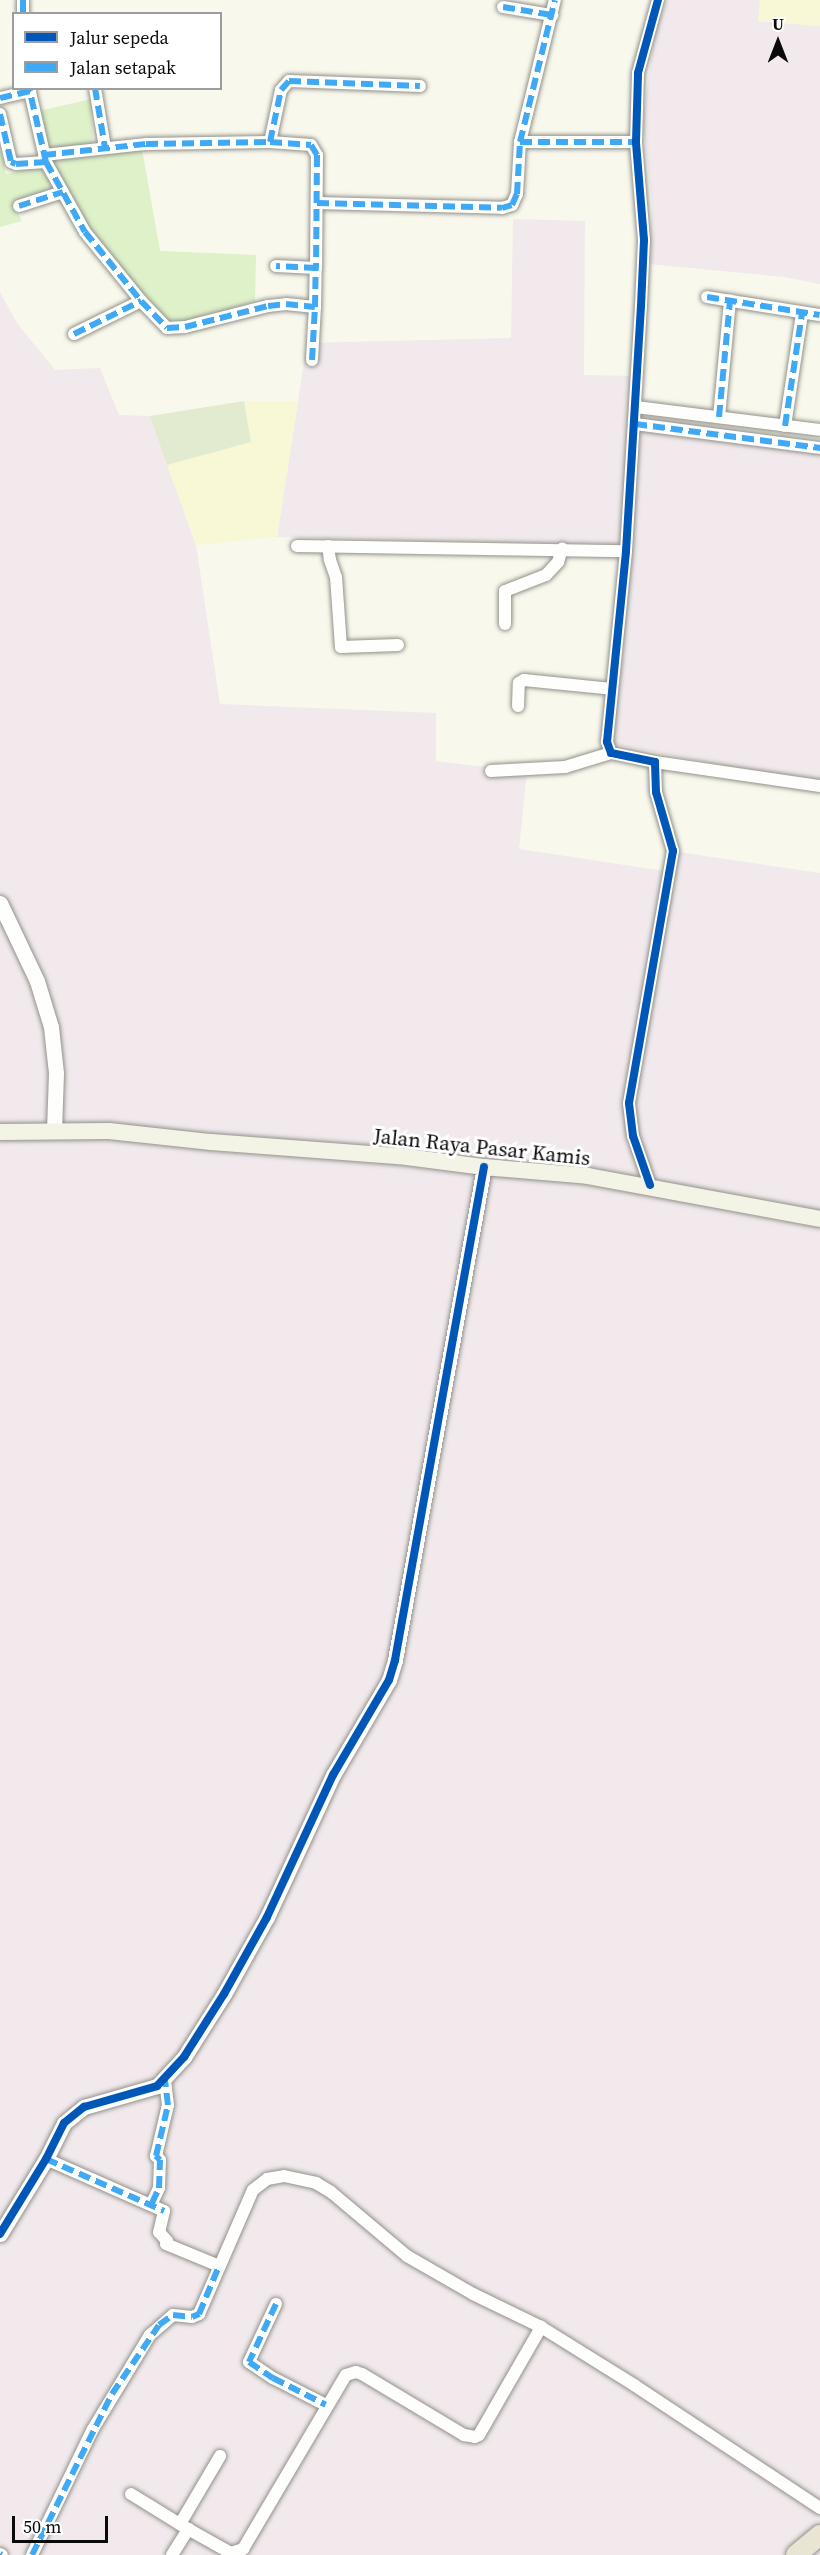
<!DOCTYPE html>
<style>
body{margin:0}
#map{position:relative;width:820px;height:2555px;overflow:hidden;background:#f9f8ec;font-family:"Source Serif 4",serif}
div>[style]{position:absolute}
[style*='--x']{left:calc(var(--x)*1px);top:calc(var(--y)*1px);width:calc(var(--w)*1px);rotate:calc(var(--a)*1deg)}
.industrial>*{inset:0;background:#f1e9eb}
.farmland>*{inset:0;background:#f8f7d6}
.green>*{inset:0;background:#def1c9}
.cemetery>*{inset:0;background:#e2ebcf}
.roads{filter:drop-shadow(0 0 2px #92918c) drop-shadow(0 0 2px #92918c)}
.minor>*{height:12px;margin:-6px;padding:0 6px;transform-origin:6px;border-radius:6px;background:#fefefc}
.tertiary>*{height:15px;margin:-7.5px;padding:0 7.5px;transform-origin:7.5px;border-radius:7.5px;background:#fefefc}
.secondary>*{height:16px;margin:-8px;padding:0 8px;transform-origin:8px;border-radius:8px;background:#f4f4e6}
.trunk>*{height:20px;margin:-10px;padding:0 10px;transform-origin:10px;border-radius:10px;background:#eae4d3}
.quiet>*{height:6px;margin-top:-3px;transform-origin:0;background:repeating-linear-gradient(90deg,#3fa9f5 0 12px,transparent 0 18px)}
.cycleway>*{height:8px;margin:-4px;padding:0 4px;transform-origin:4px;border-radius:4px;background:#0057b8}
span{translate:-50% -50%;white-space:nowrap;text-align:center;line-height:1.15;-webkit-text-stroke:6px #fff;paint-order:stroke}
.street-label{font-size:21px;color:#0a0a0a}
.legend{position:absolute;left:12px;top:12px;width:210px;height:78px;box-sizing:border-box;background:#fff;border:2px solid #9d9d9d;margin:0;padding:8px 10px;list-style:none;font-size:18px;color:#0a0a0a}
.legend li{display:flex;align-items:center;gap:12px;height:30px}
.legend b{width:30px;border:2px solid #9d9d9d}
.north{position:absolute;left:748px;top:12px;width:60px;height:60px;-webkit-text-stroke:4px #fff;paint-order:stroke;rotate:0deg;font-size:16px;font-weight:700;line-height:24px;text-align:center;color:#0a0a0a}
.north::after{content:'';display:block;margin:auto;width:21px;height:27px;background:#0a0a0a;clip-path:polygon(50% 0,100% 100%,50% 72%,0 100%)}
.scale{position:absolute;left:12px;top:2516px;width:96px;height:27px;box-sizing:border-box;border:3px solid #0a0a0a;border-top:0;padding-left:8px;font-size:18px;line-height:21px;white-space:nowrap;color:#0a0a0a;-webkit-text-stroke:4px #fff;paint-order:stroke}
</style>
<div id="map">
<div class="industrial">
<i style="clip-path:polygon(667px 0,760px 0,759px 21px,820px 26px,820px 284px,784px 277px,649px 264px,652px 206px,643px 122px,654px 36px)"></i>
<i style="clip-path:polygon(513px 219px,585px 221px,584px 375px,639px 376px,644px 417px,820px 442px,820px 784px,612px 744px,631px 546px,277px 537px,307px 343px,511px 338px)"></i>
<i style="clip-path:polygon(0 292px,17px 323px,55px 370px,100px 368px,119px 415px,150px 416px,196px 545px,220px 704px,436px 713px,436px 761px,527px 772px,519px 849px,665px 871px,665px 850px,820px 873px,820px 2555px,0 2555px)"></i>
</div>
<div class="farmland">
<i style="clip-path:polygon(760px 0,820px 0,820px 26px,758px 21px)"></i>
<i style="clip-path:polygon(244px 401px,298px 401px,277px 537px,196px 545px,167px 465px,251px 442px)"></i>
</div>
<div class="green">
<i style="clip-path:polygon(91px 99px,93px 146px,141px 143px,160px 251px,256px 255px,255px 301px,167px 332px,149px 299px,110px 265px,54px 192px,14px 204px,22px 221px,0 227px,0 149px,6px 174px,44px 166px,34px 112px)"></i>
</div>
<div class="cemetery">
<i style="clip-path:polygon(244px 401px,251px 442px,167px 465px,150px 416px)"></i>
</div>
<div class="roads">
<div class="minor">
<i style="--x:23;--y:0;--w:14;--a:90"></i>
<i style="--x:503;--y:7;--w:50;--a:9.3"></i>
<i style="--x:95;--y:88;--w:61;--a:80.5"></i>
<i style="--x:0;--y:98;--w:31;--a:-13"></i>
<i style="--x:0;--y:114;--w:49;--a:77.1"></i>
<i style="--x:11;--y:162;--w:5;--a:22"></i>
<i style="--x:16;--y:164;--w:30;--a:-4"></i>
<i style="--x:46;--y:162;--w:76;--a:-102.9"></i>
<i style="--x:270;--y:142;--w:53;--a:-78.1"></i>
<i style="--x:281;--y:90;--w:12;--a:-48"></i>
<i style="--x:289;--y:81;--w:131;--a:2.2"></i>
<i style="--x:520;--y:142;--w:116;--a:0"></i>
<i style="--x:44;--y:155;--w:103;--a:-6.2"></i>
<i style="--x:146;--y:144;--w:124;--a:-0.9"></i>
<i style="--x:270;--y:142;--w:41;--a:4.2"></i>
<i style="--x:311;--y:145;--w:12;--a:59"></i>
<i style="--x:317;--y:155;--w:113;--a:90.5"></i>
<i style="--x:316;--y:268;--w:40;--a:-177.1"></i>
<i style="--x:46;--y:162;--w:80;--a:60.9"></i>
<i style="--x:85;--y:232;--w:89;--a:50.9"></i>
<i style="--x:141;--y:301;--w:37;--a:46"></i>
<i style="--x:167;--y:328;--w:18;--a:-3"></i>
<i style="--x:185;--y:327;--w:86;--a:-14.2"></i>
<i style="--x:268;--y:306;--w:18;--a:-6"></i>
<i style="--x:286;--y:304;--w:29;--a:6"></i>
<i style="--x:315;--y:307;--w:39;--a:-89"></i>
<i style="--x:317;--y:203;--w:185;--a:1.5"></i>
<i style="--x:502;--y:208;--w:10;--a:-17"></i>
<i style="--x:512;--y:205;--w:12;--a:-66"></i>
<i style="--x:517;--y:194;--w:52;--a:-86.7"></i>
<i style="--x:520;--y:142;--w:146;--a:-76.2"></i>
<i style="--x:19;--y:206;--w:46;--a:-17.7"></i>
<i style="--x:707;--y:297;--w:114;--a:9.1"></i>
<i style="--x:74;--y:334;--w:75;--a:-26.2"></i>
<i style="--x:312;--y:360;--w:53;--a:-86.8"></i>
<i style="--x:636;--y:407;--w:185;--a:7.1"></i>
<i style="--x:719;--y:417;--w:117;--a:-84.6"></i>
<i style="--x:635;--y:424;--w:187;--a:7.4"></i>
<i style="--x:785;--y:426;--w:114;--a:-81.4"></i>
<i style="--x:297;--y:546;--w:329;--a:0.9"></i>
<i style="--x:328;--y:546;--w:14;--a:82"></i>
<i style="--x:330;--y:560;--w:18;--a:71"></i>
<i style="--x:336;--y:577;--w:70;--a:85.9"></i>
<i style="--x:341;--y:647;--w:57;--a:-2"></i>
<i style="--x:505;--y:624;--w:33;--a:-90"></i>
<i style="--x:505;--y:591;--w:44;--a:-21.3"></i>
<i style="--x:546;--y:575;--w:18;--a:-47"></i>
<i style="--x:558;--y:562;--w:14;--a:-73"></i>
<i style="--x:518;--y:706;--w:23;--a:-88"></i>
<i style="--x:519;--y:683;--w:6;--a:-31"></i>
<i style="--x:524;--y:680;--w:88;--a:5.8"></i>
<i style="--x:655;--y:762;--w:167;--a:8.3"></i>
<i style="--x:491;--y:771;--w:74;--a:-3.1"></i>
<i style="--x:565;--y:767;--w:48;--a:-16.9"></i>
<i style="--x:650;--y:1185;--w:52;--a:-109.1"></i>
<i style="--x:633;--y:1136;--w:33;--a:-97"></i>
<i style="--x:629;--y:1103;--w:256;--a:-80.1"></i>
<i style="--x:673;--y:851;--w:61;--a:-106.1"></i>
<i style="--x:656;--y:792;--w:30;--a:-92"></i>
<i style="--x:655;--y:762;--w:45;--a:-168.4"></i>
<i style="--x:611;--y:753;--w:12;--a:-110"></i>
<i style="--x:607;--y:742;--w:192;--a:-84.3"></i>
<i style="--x:626;--y:551;--w:245;--a:-86.5"></i>
<i style="--x:641;--y:306;--w:66;--a:-87.4"></i>
<i style="--x:644;--y:240;--w:98;--a:-94.7"></i>
<i style="--x:636;--y:142;--w:69;--a:-88.3"></i>
<i style="--x:638;--y:73;--w:76;--a:-74.7"></i>
<i style="--x:46;--y:2159;--w:129;--a:23.8"></i>
<i style="--x:164;--y:2211;--w:22;--a:103"></i>
<i style="--x:159;--y:2232;--w:12;--a:48"></i>
<i style="--x:167;--y:2241;--w:3;--a:108"></i>
<i style="--x:166;--y:2244;--w:57;--a:22.5"></i>
<i style="--x:152;--y:2203;--w:17;--a:-65"></i>
<i style="--x:159;--y:2188;--w:28;--a:-88"></i>
<i style="--x:160;--y:2160;--w:6;--a:-135"></i>
<i style="--x:156;--y:2156;--w:52;--a:-76.8"></i>
<i style="--x:168;--y:2105;--w:26;--a:-97"></i>
<i style="--x:276;--y:2304;--w:64;--a:115"></i>
<i style="--x:249;--y:2362;--w:29;--a:34"></i>
<i style="--x:273;--y:2378;--w:59;--a:27"></i>
<i style="--x:131;--y:2494;--w:65;--a:31.7"></i>
<i style="--x:180;--y:2524;--w:79;--a:-59.5"></i>
<i style="--x:0;--y:2554;--w:2;--a:27"></i>
<i style="--x:32;--y:2555;--w:140;--a:-64.2"></i>
<i style="--x:93;--y:2429;--w:110;--a:-58.8"></i>
<i style="--x:150;--y:2335;--w:30;--a:-41"></i>
<i style="--x:173;--y:2315;--w:19;--a:6"></i>
<i style="--x:192;--y:2317;--w:8;--a:-23"></i>
<i style="--x:199;--y:2314;--w:135;--a:-66.5"></i>
<i style="--x:253;--y:2190;--w:18;--a:-38"></i>
<i style="--x:267;--y:2179;--w:17;--a:-10"></i>
<i style="--x:284;--y:2176;--w:33;--a:12"></i>
<i style="--x:316;--y:2183;--w:17;--a:31"></i>
<i style="--x:331;--y:2192;--w:99;--a:40.1"></i>
<i style="--x:407;--y:2256;--w:76;--a:29.9"></i>
<i style="--x:473;--y:2294;--w:76;--a:25.9"></i>
<i style="--x:541;--y:2327;--w:110;--a:31.9"></i>
<i style="--x:634;--y:2385;--w:223;--a:33.5"></i>
<i style="--x:172;--y:2555;--w:31;--a:-58"></i>
<i style="--x:188;--y:2529;--w:49;--a:29.2"></i>
<i style="--x:231;--y:2553;--w:13;--a:-18"></i>
<i style="--x:243;--y:2549;--w:202;--a:-59.4"></i>
<i style="--x:346;--y:2375;--w:10;--a:-17"></i>
<i style="--x:356;--y:2372;--w:6;--a:18"></i>
<i style="--x:362;--y:2374;--w:119;--a:30.9"></i>
<i style="--x:464;--y:2435;--w:11;--a:10"></i>
<i style="--x:475;--y:2437;--w:4;--a:-27"></i>
<i style="--x:479;--y:2435;--w:125;--a:-60.1"></i>
</div>
<div class="tertiary">
<i style="--x:0;--y:903;--w:86;--a:64.6"></i>
<i style="--x:37;--y:981;--w:48;--a:73.1"></i>
<i style="--x:51;--y:1027;--w:46;--a:83.8"></i>
<i style="--x:56;--y:1073;--w:57;--a:92"></i>
<i style="--x:0;--y:2234;--w:88;--a:-58.5"></i>
<i style="--x:46;--y:2159;--w:40;--a:-63.4"></i>
<i style="--x:64;--y:2123;--w:26;--a:-39"></i>
<i style="--x:84;--y:2107;--w:76;--a:-16"></i>
<i style="--x:157;--y:2086;--w:40;--a:-47"></i>
<i style="--x:184;--y:2057;--w:75;--a:-57.6"></i>
<i style="--x:224;--y:1994;--w:88;--a:-60.8"></i>
<i style="--x:267;--y:1917;--w:157;--a:-65.1"></i>
<i style="--x:333;--y:1775;--w:110;--a:-59.5"></i>
<i style="--x:389;--y:1680;--w:21;--a:-73"></i>
<i style="--x:395;--y:1660;--w:501;--a:-79.77"></i>
</div>
<div class="secondary">
<i style="--x:0;--y:1132;--w:109;--a:-0.5"></i>
<i style="--x:109;--y:1131;--w:103;--a:6.2"></i>
<i style="--x:211;--y:1142;--w:189;--a:4.3"></i>
<i style="--x:399;--y:1156;--w:86;--a:7.4"></i>
<i style="--x:484;--y:1167;--w:104;--a:4.9"></i>
<i style="--x:588;--y:1176;--w:236;--a:10.5"></i>
</div>
<div class="trunk">
<i style="--x:796;--y:2555;--w:31;--a:-40"></i>
</div>
</div>
<div class="quiet">
<i style="--x:23;--y:0;--w:14;--a:90"></i>
<i style="--x:503;--y:7;--w:50;--a:9.3"></i>
<i style="--x:95;--y:88;--w:61;--a:80.5"></i>
<i style="--x:0;--y:98;--w:31;--a:-13"></i>
<i style="--x:0;--y:114;--w:49;--a:77.1"></i>
<i style="--x:11;--y:162;--w:5;--a:22"></i>
<i style="--x:16;--y:164;--w:30;--a:-4"></i>
<i style="--x:46;--y:162;--w:76;--a:-102.9"></i>
<i style="--x:270;--y:142;--w:53;--a:-78.1"></i>
<i style="--x:281;--y:90;--w:12;--a:-48"></i>
<i style="--x:289;--y:81;--w:131;--a:2.2"></i>
<i style="--x:520;--y:142;--w:116;--a:0"></i>
<i style="--x:44;--y:155;--w:103;--a:-6.2"></i>
<i style="--x:146;--y:144;--w:124;--a:-0.9"></i>
<i style="--x:270;--y:142;--w:41;--a:4.2"></i>
<i style="--x:311;--y:145;--w:12;--a:59"></i>
<i style="--x:317;--y:155;--w:113;--a:90.5"></i>
<i style="--x:316;--y:268;--w:40;--a:-177.1"></i>
<i style="--x:46;--y:162;--w:80;--a:60.9"></i>
<i style="--x:85;--y:232;--w:89;--a:50.9"></i>
<i style="--x:141;--y:301;--w:37;--a:46"></i>
<i style="--x:167;--y:328;--w:18;--a:-3"></i>
<i style="--x:185;--y:327;--w:86;--a:-14.2"></i>
<i style="--x:268;--y:306;--w:18;--a:-6"></i>
<i style="--x:286;--y:304;--w:29;--a:6"></i>
<i style="--x:315;--y:307;--w:39;--a:-89"></i>
<i style="--x:317;--y:203;--w:185;--a:1.5"></i>
<i style="--x:502;--y:208;--w:10;--a:-17"></i>
<i style="--x:512;--y:205;--w:12;--a:-66"></i>
<i style="--x:517;--y:194;--w:52;--a:-86.7"></i>
<i style="--x:520;--y:142;--w:146;--a:-76.2"></i>
<i style="--x:19;--y:206;--w:46;--a:-17.7"></i>
<i style="--x:707;--y:297;--w:114;--a:9.1"></i>
<i style="--x:74;--y:334;--w:75;--a:-26.2"></i>
<i style="--x:312;--y:360;--w:53;--a:-86.8"></i>
<i style="--x:719;--y:417;--w:117;--a:-84.6"></i>
<i style="--x:635;--y:424;--w:187;--a:7.4"></i>
<i style="--x:785;--y:426;--w:114;--a:-81.4"></i>
<i style="--x:46;--y:2159;--w:129;--a:23.8"></i>
<i style="--x:152;--y:2203;--w:17;--a:-65"></i>
<i style="--x:159;--y:2188;--w:28;--a:-88"></i>
<i style="--x:160;--y:2160;--w:6;--a:-135"></i>
<i style="--x:156;--y:2156;--w:52;--a:-76.8"></i>
<i style="--x:168;--y:2105;--w:26;--a:-97"></i>
<i style="--x:276;--y:2304;--w:64;--a:115"></i>
<i style="--x:249;--y:2362;--w:29;--a:34"></i>
<i style="--x:273;--y:2378;--w:59;--a:27"></i>
<i style="--x:0;--y:2554;--w:2;--a:27"></i>
<i style="--x:32;--y:2555;--w:180;--a:-63.6"></i>
<i style="--x:112;--y:2394;--w:83;--a:-55.7"></i>
<i style="--x:159;--y:2325;--w:17;--a:-36"></i>
<i style="--x:173;--y:2315;--w:19;--a:6"></i>
<i style="--x:192;--y:2317;--w:8;--a:-23"></i>
<i style="--x:199;--y:2314;--w:52;--a:-67.4"></i>
</div>
<div class="cycleway">
<i style="--x:650;--y:1185;--w:52;--a:-109.1"></i>
<i style="--x:633;--y:1136;--w:33;--a:-97"></i>
<i style="--x:629;--y:1103;--w:256;--a:-80.1"></i>
<i style="--x:673;--y:851;--w:61;--a:-106.1"></i>
<i style="--x:656;--y:792;--w:30;--a:-92"></i>
<i style="--x:655;--y:762;--w:45;--a:-168.4"></i>
<i style="--x:611;--y:753;--w:12;--a:-110"></i>
<i style="--x:607;--y:742;--w:192;--a:-84.3"></i>
<i style="--x:626;--y:551;--w:245;--a:-86.5"></i>
<i style="--x:641;--y:306;--w:66;--a:-87.4"></i>
<i style="--x:644;--y:240;--w:98;--a:-94.7"></i>
<i style="--x:636;--y:142;--w:69;--a:-88.3"></i>
<i style="--x:638;--y:73;--w:76;--a:-74.7"></i>
<i style="--x:0;--y:2234;--w:88;--a:-58.5"></i>
<i style="--x:46;--y:2159;--w:40;--a:-63.4"></i>
<i style="--x:64;--y:2123;--w:26;--a:-39"></i>
<i style="--x:84;--y:2107;--w:76;--a:-16"></i>
<i style="--x:157;--y:2086;--w:40;--a:-47"></i>
<i style="--x:184;--y:2057;--w:75;--a:-57.6"></i>
<i style="--x:224;--y:1994;--w:88;--a:-60.8"></i>
<i style="--x:267;--y:1917;--w:157;--a:-65.1"></i>
<i style="--x:333;--y:1775;--w:110;--a:-59.5"></i>
<i style="--x:389;--y:1680;--w:21;--a:-73"></i>
<i style="--x:395;--y:1660;--w:501;--a:-79.77"></i>
</div>
<div class="street-label">
<span style="left:482px;top:1147px;rotate:6deg">Jalan Raya Pasar Kamis</span>
</div>
<ul class="legend">
<li><b style="height:8px;background:#0057b8"></b>Jalur sepeda</li>
<li><b style="height:8px;background:#3fa9f5"></b>Jalan setapak</li>
</ul>
<div class="north">U</div>
<div class="scale">50 m</div>
</div>
